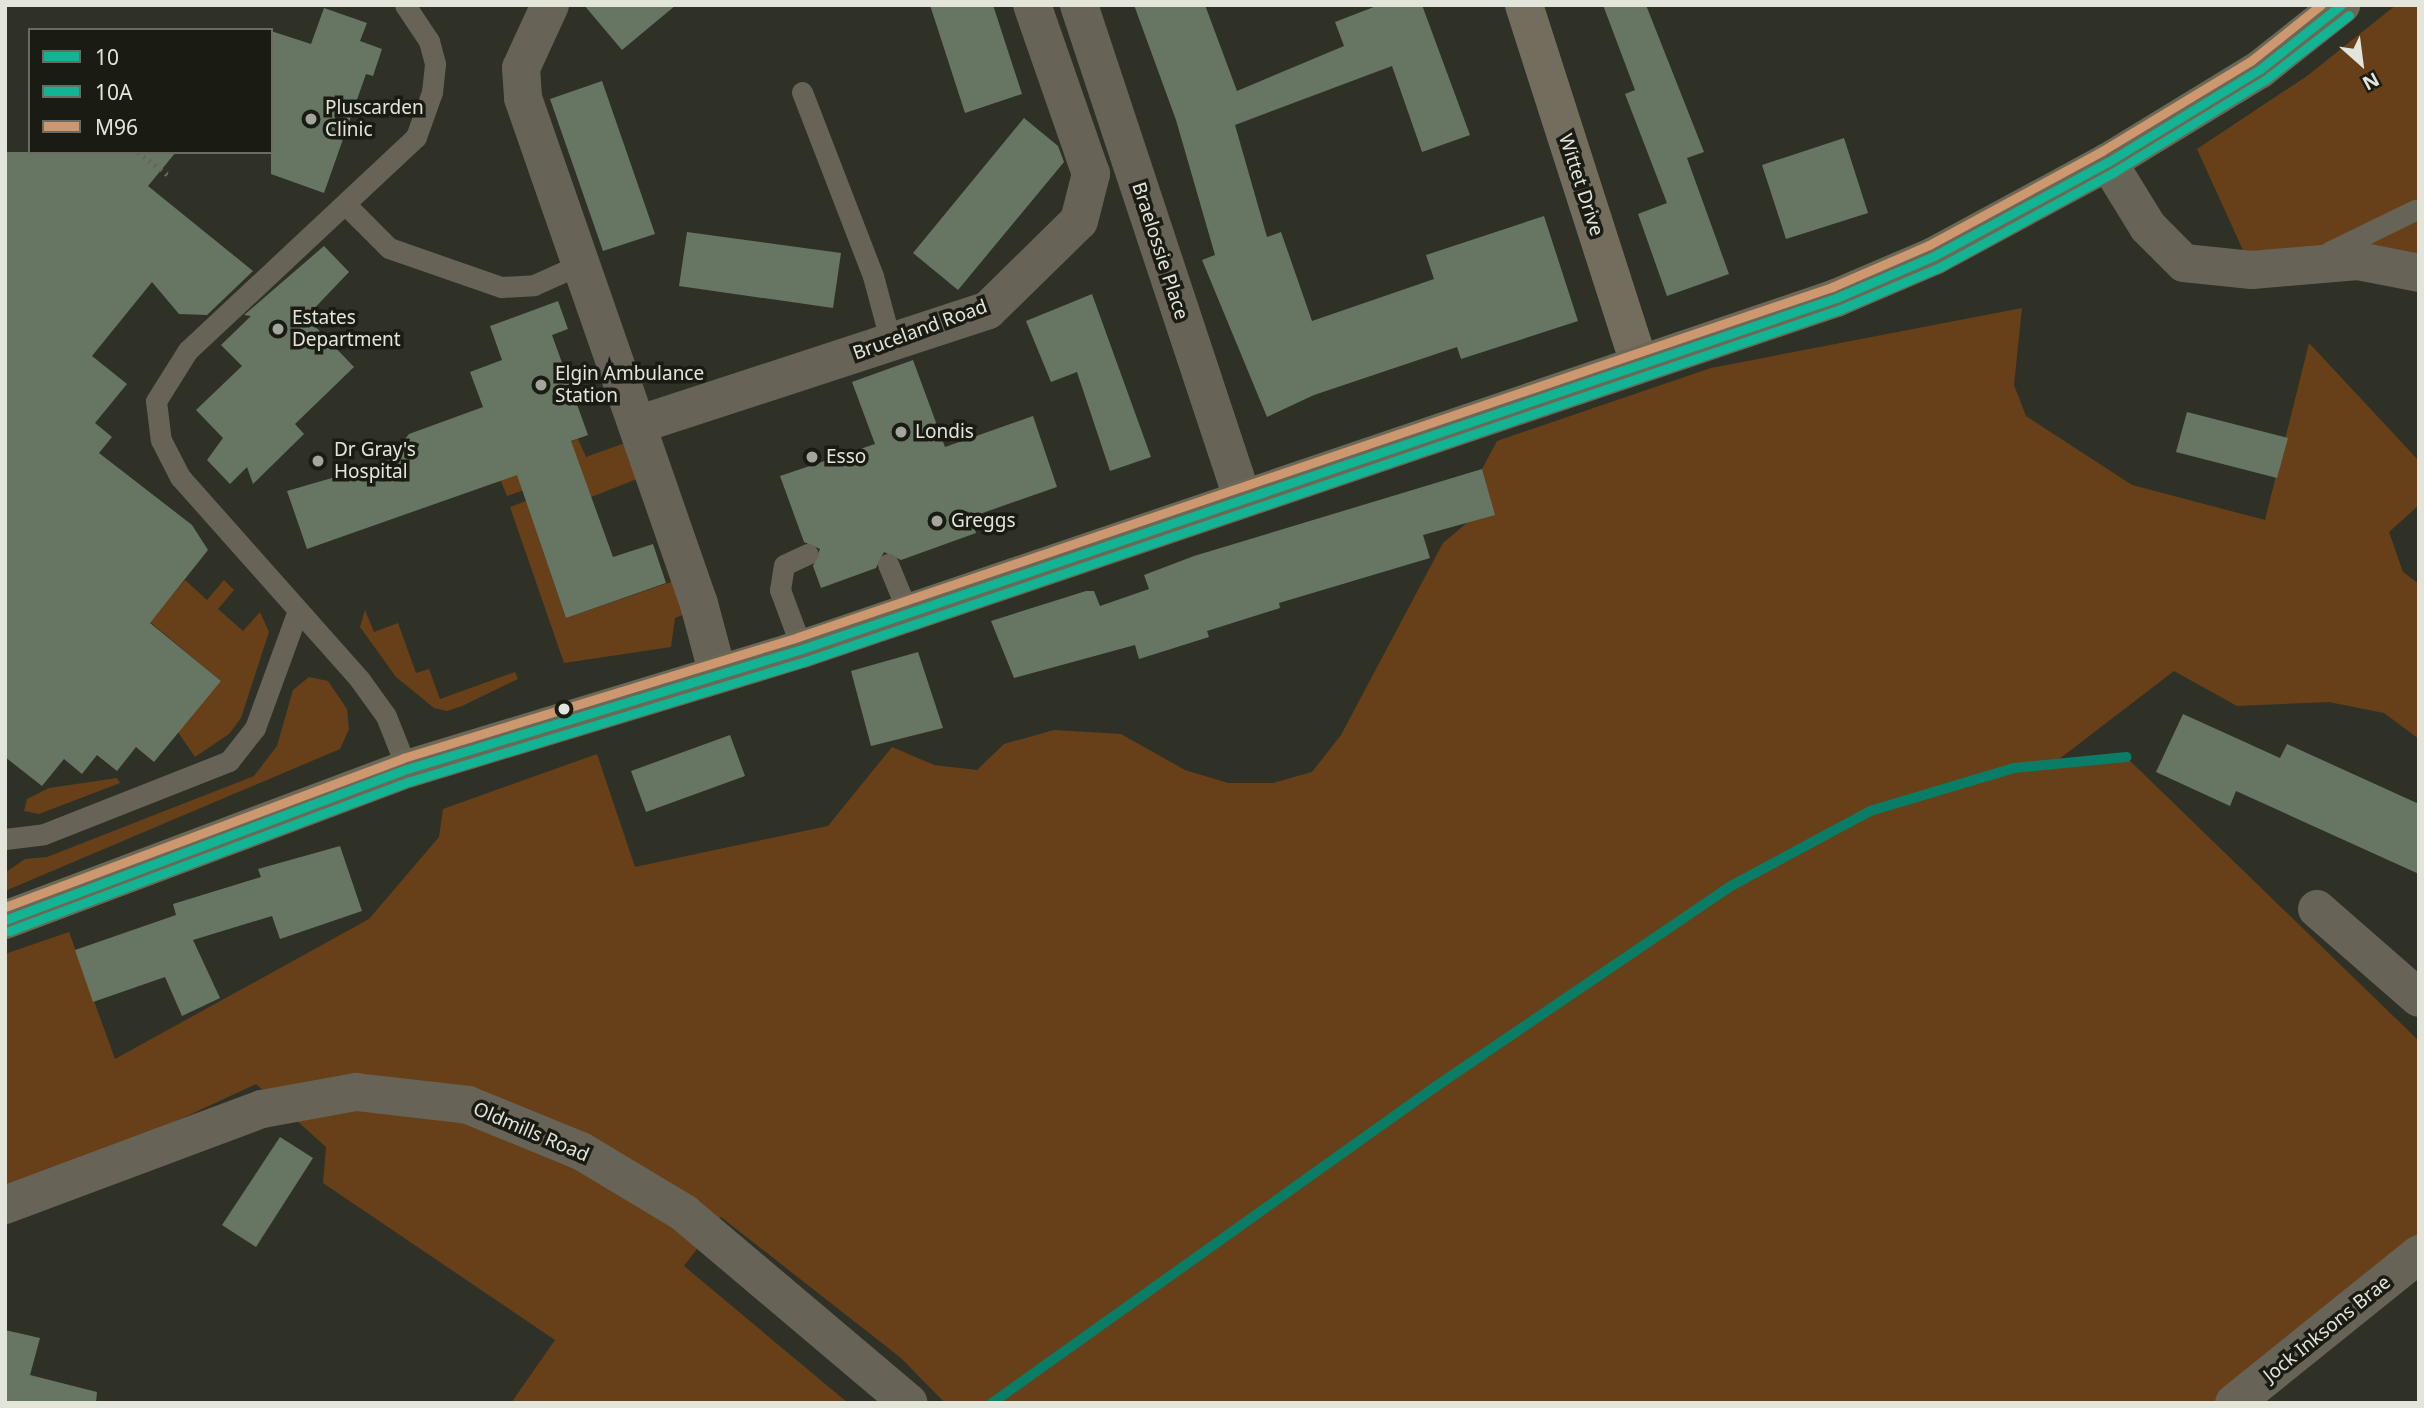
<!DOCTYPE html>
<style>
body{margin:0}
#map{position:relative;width:2424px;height:1408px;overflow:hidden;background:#2f3127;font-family:"Noto Sans",sans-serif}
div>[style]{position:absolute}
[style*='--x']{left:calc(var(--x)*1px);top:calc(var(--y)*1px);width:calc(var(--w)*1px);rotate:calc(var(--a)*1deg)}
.green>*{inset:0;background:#674019}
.stream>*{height:10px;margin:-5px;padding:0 5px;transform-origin:5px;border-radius:5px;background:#097d65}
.building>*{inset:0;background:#667663}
.path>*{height:4.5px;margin-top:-2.25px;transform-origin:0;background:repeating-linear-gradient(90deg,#68665c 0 2px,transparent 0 7px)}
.lane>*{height:21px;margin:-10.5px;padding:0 10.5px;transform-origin:10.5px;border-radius:10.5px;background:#676357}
.street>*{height:38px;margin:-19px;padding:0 19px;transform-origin:19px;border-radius:19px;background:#676357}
.secondary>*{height:38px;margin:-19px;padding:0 19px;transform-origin:19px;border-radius:19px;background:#736d5d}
.highway>*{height:38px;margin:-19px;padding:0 19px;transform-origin:19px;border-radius:19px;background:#6c6856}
.bus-1>*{height:9px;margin:-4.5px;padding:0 4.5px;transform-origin:4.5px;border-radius:4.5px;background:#13b494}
.bus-2>*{height:9px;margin:-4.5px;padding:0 4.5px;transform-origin:4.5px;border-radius:4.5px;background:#13b494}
.bus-3>*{height:9px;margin:-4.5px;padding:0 4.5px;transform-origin:4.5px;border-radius:4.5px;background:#cd976f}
.dots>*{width:19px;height:19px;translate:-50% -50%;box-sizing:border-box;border:4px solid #1a1c13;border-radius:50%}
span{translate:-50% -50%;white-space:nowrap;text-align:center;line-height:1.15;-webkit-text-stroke:7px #1a1c13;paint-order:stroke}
.poi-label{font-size:19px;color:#e3e5da}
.left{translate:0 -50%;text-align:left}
.street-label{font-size:19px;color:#e3e5da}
.frame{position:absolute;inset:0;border:7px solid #e3e5da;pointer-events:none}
.legend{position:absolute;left:28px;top:28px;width:245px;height:126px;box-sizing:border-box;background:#1a1c13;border:2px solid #6a6c63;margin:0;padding:9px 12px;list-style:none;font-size:21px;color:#e3e5da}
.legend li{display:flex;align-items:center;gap:14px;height:35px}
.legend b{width:35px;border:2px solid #6a6c63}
.north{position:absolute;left:2326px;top:28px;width:70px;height:70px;-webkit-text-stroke:5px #1a1c13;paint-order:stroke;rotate:152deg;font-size:19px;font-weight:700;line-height:28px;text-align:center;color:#e3e5da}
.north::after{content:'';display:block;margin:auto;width:24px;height:32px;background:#e3e5da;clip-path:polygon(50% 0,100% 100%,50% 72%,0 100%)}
</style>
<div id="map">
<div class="green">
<i style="clip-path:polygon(2396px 5px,2419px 5px,2419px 273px,2252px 270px,2197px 149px,2307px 76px)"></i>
<i style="clip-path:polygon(2022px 308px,2014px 385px,2026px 416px,2132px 485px,2265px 520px,2309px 343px,2419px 461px,2419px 505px,2389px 532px,2403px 572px,2419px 584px,2419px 739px,2384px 713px,2329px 702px,2237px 706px,2174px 671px,2054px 763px,2126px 757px,2419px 1041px,2419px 1254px,2234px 1403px,945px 1403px,901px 1358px,721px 1217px,684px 1266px,848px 1403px,511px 1403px,555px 1340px,323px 1183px,326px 1147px,256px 1084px,142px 1137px,5px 1187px,5px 954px,69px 932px,115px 1059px,369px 919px,439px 837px,443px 809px,597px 754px,635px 867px,828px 826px,892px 747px,934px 765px,977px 770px,1004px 744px,1054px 730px,1121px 734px,1185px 770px,1228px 783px,1273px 783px,1312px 772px,1341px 735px,1443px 543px,1468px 522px,1494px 514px,1482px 469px,1497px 441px,1711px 368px)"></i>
<i style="clip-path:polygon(578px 439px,586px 457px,625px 443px,637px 479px,591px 497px,537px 485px,507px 496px,501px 481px,495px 483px,483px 450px,537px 454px)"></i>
<i style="clip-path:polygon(526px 501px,566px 618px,674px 581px,685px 614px,675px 618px,671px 647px,564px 663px,510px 507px)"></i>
<i style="clip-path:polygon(185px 580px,207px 600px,224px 580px,234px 590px,218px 609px,243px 631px,260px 612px,269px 632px,241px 718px,229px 734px,195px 757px,178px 732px,221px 681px,150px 622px)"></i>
<i style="clip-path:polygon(365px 610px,374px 632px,398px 623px,416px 673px,429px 669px,440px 699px,515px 672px,518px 679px,462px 706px,447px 711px,434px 708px,396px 677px,360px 627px)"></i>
<i style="clip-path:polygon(309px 677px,328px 681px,347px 709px,349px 729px,340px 749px,5px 891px,5px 873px,25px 859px,47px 857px,254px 776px,277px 746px,293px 690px)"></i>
<i style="clip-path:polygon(117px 778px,120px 783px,39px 814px,24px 811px,27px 799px,49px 788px)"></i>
</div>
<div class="stream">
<i style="--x:992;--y:1403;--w:544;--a:-35.5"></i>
<i style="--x:1435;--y:1087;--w:358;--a:-34.2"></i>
<i style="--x:1731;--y:886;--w:158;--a:-28.3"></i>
<i style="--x:1870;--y:811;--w:150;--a:-16.6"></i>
<i style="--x:2014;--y:768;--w:113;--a:-5.6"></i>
</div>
<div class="building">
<i style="clip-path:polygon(584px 5px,676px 5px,622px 50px)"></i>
<i style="clip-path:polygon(930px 5px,993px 5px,1022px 94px,965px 113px)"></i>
<i style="clip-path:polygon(1134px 5px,1205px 5px,1237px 91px,1344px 46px,1335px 22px,1379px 5px,1422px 5px,1470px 135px,1422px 152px,1392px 66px,1235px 125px,1267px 237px,1281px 232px,1312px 321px,1434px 279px,1426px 255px,1544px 216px,1578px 321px,1461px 359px,1457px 347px,1314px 395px,1267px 417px,1202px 260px,1215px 255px,1176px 120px)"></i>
<i style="clip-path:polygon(1603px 5px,1646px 5px,1704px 152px,1687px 158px,1729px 274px,1667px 296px,1638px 214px,1667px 203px,1625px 94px,1635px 90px)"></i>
<i style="clip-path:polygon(324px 8px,367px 23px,360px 41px,382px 49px,373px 76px,366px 74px,324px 193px,271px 174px,271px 31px,311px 44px)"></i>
<i style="clip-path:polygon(602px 81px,655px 234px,603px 251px,550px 99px)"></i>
<i style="clip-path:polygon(1024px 118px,1058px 146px,1064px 162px,958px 290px,913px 253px)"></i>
<i style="clip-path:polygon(1844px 138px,1868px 213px,1786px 239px,1762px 165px)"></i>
<i style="clip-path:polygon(5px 152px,176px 152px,148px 186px,253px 271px,207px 315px,179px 314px,152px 282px,92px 356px,127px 384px,95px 423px,112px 437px,99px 453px,192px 525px,208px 550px,150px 623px,221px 681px,154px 762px,136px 747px,117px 771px,97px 755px,82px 774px,64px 759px,42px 786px,5px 757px)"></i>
<i style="clip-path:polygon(687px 232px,841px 253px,833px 308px,679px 286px)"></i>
<i style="clip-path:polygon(324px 246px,349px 272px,306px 317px,354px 367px,295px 424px,304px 434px,253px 484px,247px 467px,230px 484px,207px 460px,223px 438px,196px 410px,242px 366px,221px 345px,251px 316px,244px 315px)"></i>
<i style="clip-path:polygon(1092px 294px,1151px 457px,1110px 471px,1077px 372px,1051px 382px,1026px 321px)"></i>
<i style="clip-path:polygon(558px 301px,568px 329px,552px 335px,588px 435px,571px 441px,613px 557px,653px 544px,666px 583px,566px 618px,517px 475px,307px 549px,287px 491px,387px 462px,409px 434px,483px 407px,470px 372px,502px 360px,490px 326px)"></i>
<i style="clip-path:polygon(913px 360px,945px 447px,1033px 416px,1057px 487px,971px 517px,976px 533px,901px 560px,884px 552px,876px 568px,821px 588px,813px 566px,820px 549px,804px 542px,780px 476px,875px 444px,852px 382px)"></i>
<i style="clip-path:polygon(2187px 412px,2288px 438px,2277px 478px,2176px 452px)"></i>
<i style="clip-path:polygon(1482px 469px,1495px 515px,1423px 535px,1430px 558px,1279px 603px,1280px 608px,1207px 631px,1209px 637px,1139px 659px,1135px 645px,1014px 678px,991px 621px,1086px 591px,1094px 591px,1100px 606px,1149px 589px,1144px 575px,1194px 556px)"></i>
<i style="clip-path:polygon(918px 652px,943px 728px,871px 746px,851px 671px)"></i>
<i style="clip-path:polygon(2183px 714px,2280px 758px,2287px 744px,2419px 804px,2419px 874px,2236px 791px,2230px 806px,2156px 772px)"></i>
<i style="clip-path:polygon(730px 735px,745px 776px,646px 812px,631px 771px)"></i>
<i style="clip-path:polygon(340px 846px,362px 911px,280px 939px,272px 916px,193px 940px,220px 998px,182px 1016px,165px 977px,93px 1002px,75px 950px,176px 915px,173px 904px,261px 877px,258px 869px)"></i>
<i style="clip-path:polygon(280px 1137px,313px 1158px,256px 1247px,222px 1225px)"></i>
<i style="clip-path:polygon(5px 1330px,40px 1338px,30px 1375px,97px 1392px,96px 1403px,5px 1403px)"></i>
</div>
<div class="path">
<i style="--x:138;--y:152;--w:41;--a:37.1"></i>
</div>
<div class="lane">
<i style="--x:405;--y:5;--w:43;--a:56.3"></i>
<i style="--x:429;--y:41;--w:24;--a:75"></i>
<i style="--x:435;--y:64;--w:28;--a:96"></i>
<i style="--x:432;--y:92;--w:48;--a:109.6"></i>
<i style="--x:416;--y:137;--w:312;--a:136.9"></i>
<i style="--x:188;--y:350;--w:60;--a:122.1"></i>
<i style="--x:156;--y:401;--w:39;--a:83"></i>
<i style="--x:161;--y:440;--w:42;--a:62.8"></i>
<i style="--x:180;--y:477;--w:271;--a:48.4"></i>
<i style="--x:360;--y:680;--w:44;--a:54.2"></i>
<i style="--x:386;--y:716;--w:57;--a:68.4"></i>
<i style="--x:802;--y:92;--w:197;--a:68.9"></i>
<i style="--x:873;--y:276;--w:69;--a:75"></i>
<i style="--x:346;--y:205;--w:61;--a:45"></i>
<i style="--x:389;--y:248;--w:119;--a:19.2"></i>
<i style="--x:501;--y:287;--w:33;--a:-3"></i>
<i style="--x:534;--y:285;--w:51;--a:-24.1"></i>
<i style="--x:2329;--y:252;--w:96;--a:-26"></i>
<i style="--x:888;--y:564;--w:50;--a:67.6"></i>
<i style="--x:802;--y:649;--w:63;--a:-110.4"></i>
<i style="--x:780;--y:590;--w:25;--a:-81"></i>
<i style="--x:784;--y:565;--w:26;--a:-25"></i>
<i style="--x:5;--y:839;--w:39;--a:-7"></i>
<i style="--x:44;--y:834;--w:199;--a:-21.5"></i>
<i style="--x:229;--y:761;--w:42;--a:-51.8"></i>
<i style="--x:255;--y:728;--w:122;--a:-69.9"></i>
</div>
<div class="street">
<i style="--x:550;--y:5;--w:69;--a:114.7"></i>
<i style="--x:521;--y:68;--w:30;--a:86"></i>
<i style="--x:523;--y:98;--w:536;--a:70.82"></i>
<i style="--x:699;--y:604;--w:73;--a:75"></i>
<i style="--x:1079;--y:5;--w:518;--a:71.67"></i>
<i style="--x:2108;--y:162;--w:76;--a:58.4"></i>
<i style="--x:2148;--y:227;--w:51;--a:45"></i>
<i style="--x:2184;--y:263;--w:68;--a:5.9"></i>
<i style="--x:2252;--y:270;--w:106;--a:-4.9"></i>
<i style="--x:2358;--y:261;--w:62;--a:11.1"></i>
<i style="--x:637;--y:425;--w:369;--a:-18.1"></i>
<i style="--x:988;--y:310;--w:127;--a:-44.4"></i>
<i style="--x:1079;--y:221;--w:49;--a:-75.7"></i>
<i style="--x:1091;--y:174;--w:179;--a:-109.2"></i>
<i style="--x:2317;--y:909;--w:135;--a:41.1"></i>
<i style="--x:5;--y:1205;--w:274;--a:-20.5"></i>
<i style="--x:262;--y:1109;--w:96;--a:-10.3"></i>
<i style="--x:356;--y:1092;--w:113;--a:6.6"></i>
<i style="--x:468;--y:1105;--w:122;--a:22.2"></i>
<i style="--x:581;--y:1151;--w:120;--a:31"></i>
<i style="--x:684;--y:1213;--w:294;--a:40.2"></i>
<i style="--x:2234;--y:1403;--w:238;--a:-38.8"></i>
</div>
<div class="secondary">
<i style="--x:1524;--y:5;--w:377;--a:72.2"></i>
</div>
<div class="highway">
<i style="--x:5;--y:920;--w:429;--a:-20.6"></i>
<i style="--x:407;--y:769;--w:413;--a:-16.9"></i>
<i style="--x:802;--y:649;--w:1092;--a:-18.75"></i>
<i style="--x:1836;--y:298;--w:107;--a:-23.2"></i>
<i style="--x:1934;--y:256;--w:198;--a:-28.4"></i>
<i style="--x:2108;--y:162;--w:177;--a:-31.4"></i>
<i style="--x:2259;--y:70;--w:105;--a:-38.4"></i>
</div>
<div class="bus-1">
<i style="--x:5;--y:920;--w:429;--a:-20.6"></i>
<i style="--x:407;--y:769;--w:413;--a:-16.9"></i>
<i style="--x:802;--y:649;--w:1092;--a:-18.75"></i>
<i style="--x:1836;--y:298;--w:107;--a:-23.2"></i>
<i style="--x:1934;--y:256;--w:198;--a:-28.4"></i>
<i style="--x:2108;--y:162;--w:177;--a:-31.4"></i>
<i style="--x:2259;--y:70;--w:105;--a:-38.4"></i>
</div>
<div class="bus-2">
<i style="--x:9;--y:931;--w:429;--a:-20.5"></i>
<i style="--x:411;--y:781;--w:413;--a:-16.9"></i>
<i style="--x:806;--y:661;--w:1093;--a:-18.78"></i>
<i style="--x:1841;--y:309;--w:108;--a:-23"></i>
<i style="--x:1940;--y:267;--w:198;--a:-28.6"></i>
<i style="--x:2114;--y:172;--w:177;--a:-31.4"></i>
<i style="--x:2265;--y:80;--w:106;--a:-37.7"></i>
</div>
<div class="bus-3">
<i style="--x:5;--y:907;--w:425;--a:-20.5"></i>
<i style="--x:403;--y:758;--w:413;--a:-17"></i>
<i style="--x:798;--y:637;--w:1092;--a:-18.7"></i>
<i style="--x:1832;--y:287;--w:106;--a:-23.4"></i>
<i style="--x:1929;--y:245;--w:197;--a:-28.5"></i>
<i style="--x:2102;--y:151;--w:175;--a:-31.2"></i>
<i style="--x:2252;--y:60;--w:88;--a:-38.6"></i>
</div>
<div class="dots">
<i style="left:311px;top:119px;background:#a4a69b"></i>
<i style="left:278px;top:329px;background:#a4a69b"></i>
<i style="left:541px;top:385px;background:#a4a69b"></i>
<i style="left:901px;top:432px;background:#a4a69b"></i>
<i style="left:812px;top:457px;background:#a4a69b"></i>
<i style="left:318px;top:461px;background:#a4a69b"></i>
<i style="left:937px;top:521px;background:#a4a69b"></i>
<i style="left:564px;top:709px;background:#e3e5da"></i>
</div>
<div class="poi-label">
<span class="left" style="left:325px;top:119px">Pluscarden<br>Clinic</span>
<span class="left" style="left:292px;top:329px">Estates<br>Department</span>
<span class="left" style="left:555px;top:385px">Elgin Ambulance<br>Station</span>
<span class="left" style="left:915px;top:432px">Londis</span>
<span class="left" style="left:334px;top:461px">Dr Gray's<br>Hospital</span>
<span class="left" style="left:826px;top:457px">Esso</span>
<span class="left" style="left:951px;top:521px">Greggs</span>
</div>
<div class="street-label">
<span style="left:1581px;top:185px;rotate:72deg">Wittet Drive</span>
<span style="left:1160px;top:251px;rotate:72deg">Braelossie Place</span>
<span style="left:920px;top:330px;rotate:-20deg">Bruceland Road</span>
<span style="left:531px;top:1132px;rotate:23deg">Oldmills Road</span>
<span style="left:2327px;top:1329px;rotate:-39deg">Jock Inksons Brae</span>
</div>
<div class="frame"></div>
<ul class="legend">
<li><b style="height:9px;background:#13b494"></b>10</li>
<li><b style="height:9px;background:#13b494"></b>10A</li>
<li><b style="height:9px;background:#cd976f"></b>M96</li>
</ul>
<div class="north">N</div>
</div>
